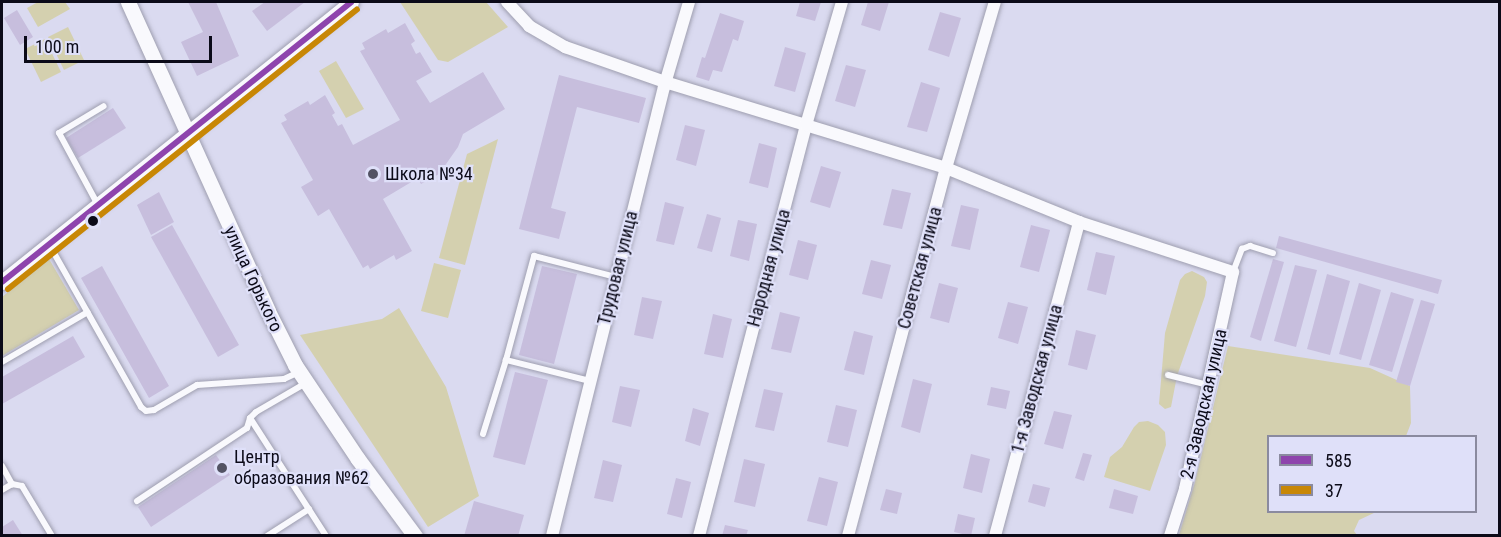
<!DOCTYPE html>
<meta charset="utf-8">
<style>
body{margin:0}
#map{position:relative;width:1501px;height:537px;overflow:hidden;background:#dadaf0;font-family:"Roboto Condensed",sans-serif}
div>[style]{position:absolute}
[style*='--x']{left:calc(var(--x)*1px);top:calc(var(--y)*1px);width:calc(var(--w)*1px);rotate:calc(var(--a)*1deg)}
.green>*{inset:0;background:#d4d0af}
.building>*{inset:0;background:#c7bedd}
.roads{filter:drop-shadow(0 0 2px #9e9eaf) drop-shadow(0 0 2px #9e9eaf)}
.service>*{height:6px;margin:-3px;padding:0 3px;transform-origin:3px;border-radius:3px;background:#f9f9fd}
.minor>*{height:12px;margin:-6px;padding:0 6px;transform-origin:6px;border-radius:6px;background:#f9f9fd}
.tertiary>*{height:15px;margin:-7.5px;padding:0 7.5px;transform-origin:7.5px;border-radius:7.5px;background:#f9f9fd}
.bus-1>*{height:6px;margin:-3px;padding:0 3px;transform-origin:3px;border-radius:3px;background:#8e44ad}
.bus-2>*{height:6px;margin:-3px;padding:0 3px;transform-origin:3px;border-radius:3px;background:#c88705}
.dots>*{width:16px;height:16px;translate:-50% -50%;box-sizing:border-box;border:3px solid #dfe0f9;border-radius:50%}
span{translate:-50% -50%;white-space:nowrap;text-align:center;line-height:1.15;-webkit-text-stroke:4.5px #dfe0f9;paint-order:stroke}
.poi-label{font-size:18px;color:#0b0a18}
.left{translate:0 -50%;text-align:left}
.street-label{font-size:18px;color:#0b0a18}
.frame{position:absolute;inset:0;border:3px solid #0b0a18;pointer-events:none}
.legend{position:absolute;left:1267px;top:435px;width:210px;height:78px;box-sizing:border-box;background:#dfe0f9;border:2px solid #8a8a9f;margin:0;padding:8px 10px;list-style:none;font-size:18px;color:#0b0a18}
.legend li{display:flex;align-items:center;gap:12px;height:30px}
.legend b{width:30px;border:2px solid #8a8a9f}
.scale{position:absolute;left:24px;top:36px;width:188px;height:27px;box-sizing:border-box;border:3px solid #0b0a18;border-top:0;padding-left:8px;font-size:18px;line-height:21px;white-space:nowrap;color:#0b0a18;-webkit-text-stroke:4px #dfe0f9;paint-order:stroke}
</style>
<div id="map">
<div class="green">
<i style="clip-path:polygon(38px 2px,65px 2px,70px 9px,38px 27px,27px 8px)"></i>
<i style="clip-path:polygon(400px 2px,486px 2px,508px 27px,448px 62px,438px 60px)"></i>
<i style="clip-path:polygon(68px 27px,84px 60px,64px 70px,48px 37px)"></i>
<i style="clip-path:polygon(45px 39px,61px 72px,41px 82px,25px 49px)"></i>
<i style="clip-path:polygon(336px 61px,364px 109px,346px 118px,319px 71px)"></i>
<i style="clip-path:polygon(498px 139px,465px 265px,439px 258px,467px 154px)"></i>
<i style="clip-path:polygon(49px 259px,79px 310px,2px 356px,2px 297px)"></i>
<i style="clip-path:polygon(434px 263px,461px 270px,448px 318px,421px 311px)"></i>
<i style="clip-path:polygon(1192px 271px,1204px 277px,1207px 282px,1205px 296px,1177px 376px,1171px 407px,1165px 409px,1159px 404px,1165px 333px,1180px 280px,1185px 274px)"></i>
<i style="clip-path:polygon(399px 308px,446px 387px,479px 496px,428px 527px,300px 335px,382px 319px)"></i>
<i style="clip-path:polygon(1228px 346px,1370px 368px,1410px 386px,1411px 423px,1406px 436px,1268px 436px,1268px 512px,1376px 512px,1359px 520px,1354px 531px,1357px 535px,1179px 535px,1195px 482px)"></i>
<i style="clip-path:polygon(1148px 421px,1158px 425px,1165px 432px,1166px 445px,1150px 491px,1104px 477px,1110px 457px,1122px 447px,1134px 427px,1139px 422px)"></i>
</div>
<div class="building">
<i style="clip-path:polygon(188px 2px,216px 2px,239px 56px,197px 76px,181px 42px,203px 32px)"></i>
<i style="clip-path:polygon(265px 2px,305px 2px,267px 31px,252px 11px)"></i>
<i style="clip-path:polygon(800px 2px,821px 2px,815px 21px,796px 16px)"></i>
<i style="clip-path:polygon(868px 2px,889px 2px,880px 31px,861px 25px)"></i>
<i style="clip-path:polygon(17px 10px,33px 37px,20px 45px,4px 18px)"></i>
<i style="clip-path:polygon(940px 12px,961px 18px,949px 57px,928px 50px)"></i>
<i style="clip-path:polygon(720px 13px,744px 21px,738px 41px,733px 39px,722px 72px,713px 70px,709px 81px,696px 77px,702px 57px,705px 58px)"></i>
<i style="clip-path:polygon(405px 23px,415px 41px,411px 44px,416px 54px,420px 52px,432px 72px,416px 81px,430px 103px,483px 72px,505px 109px,463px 134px,458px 147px,439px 174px,421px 184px,418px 178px,383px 199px,412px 251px,396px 260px,394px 255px,370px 269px,368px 265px,363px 268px,329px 209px,318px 216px,301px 187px,313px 180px,281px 123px,287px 120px,284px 115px,308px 101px,310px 105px,325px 95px,335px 113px,332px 115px,338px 126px,342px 124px,353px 145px,400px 120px,360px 51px,365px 49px,362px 43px,386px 29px,388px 33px)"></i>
<i style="clip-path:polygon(785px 47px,806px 53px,795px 92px,774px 86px)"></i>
<i style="clip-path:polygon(846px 65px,866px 70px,855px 107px,835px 101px)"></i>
<i style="clip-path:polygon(559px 75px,646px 98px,639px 123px,577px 107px,551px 208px,566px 212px,559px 239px,519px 229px)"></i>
<i style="clip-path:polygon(921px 82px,940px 88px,927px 132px,907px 127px)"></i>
<i style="clip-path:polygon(113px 108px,126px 128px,78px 158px,66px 138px)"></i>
<i style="clip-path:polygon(685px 125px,705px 130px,696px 166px,676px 160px)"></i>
<i style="clip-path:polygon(759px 143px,777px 148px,768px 188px,749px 183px)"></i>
<i style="clip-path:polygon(821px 166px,841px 172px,830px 208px,810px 202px)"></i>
<i style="clip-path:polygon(892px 189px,911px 193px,902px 229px,883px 225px)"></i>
<i style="clip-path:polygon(159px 192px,174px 222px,151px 235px,137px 205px)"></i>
<i style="clip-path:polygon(665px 202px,684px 207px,674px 245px,656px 241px)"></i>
<i style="clip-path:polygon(961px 205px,979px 209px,970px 250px,951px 246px)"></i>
<i style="clip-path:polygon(707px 214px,721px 218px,712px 252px,697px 248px)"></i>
<i style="clip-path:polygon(738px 220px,757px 224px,749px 261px,730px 256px)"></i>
<i style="clip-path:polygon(172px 225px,239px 345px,218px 357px,151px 237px)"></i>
<i style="clip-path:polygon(1031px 225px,1050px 230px,1039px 272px,1020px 267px)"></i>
<i style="clip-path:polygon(1279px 236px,1442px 280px,1438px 294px,1276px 248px)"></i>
<i style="clip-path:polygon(798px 240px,817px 245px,808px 280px,789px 275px)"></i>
<i style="clip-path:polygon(1096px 252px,1115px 256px,1106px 295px,1087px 290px)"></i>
<i style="clip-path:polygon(1273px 259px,1284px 262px,1261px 341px,1250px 337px)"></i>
<i style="clip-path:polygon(871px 260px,891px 265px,882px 299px,862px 294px)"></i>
<i style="clip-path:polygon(1295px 265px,1317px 270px,1296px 347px,1274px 341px)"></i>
<i style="clip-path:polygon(102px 266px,169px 386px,149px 398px,81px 278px)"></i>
<i style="clip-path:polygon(542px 266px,577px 274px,554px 364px,519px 355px)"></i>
<i style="clip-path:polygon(1327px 274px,1350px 281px,1330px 355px,1307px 349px)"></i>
<i style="clip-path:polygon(939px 283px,958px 288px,949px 323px,930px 318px)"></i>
<i style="clip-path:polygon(1359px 283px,1381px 290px,1361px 360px,1339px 354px)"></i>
<i style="clip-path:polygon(1391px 292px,1414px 299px,1392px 372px,1369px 365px)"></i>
<i style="clip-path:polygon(642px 297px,662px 301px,653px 339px,634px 335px)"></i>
<i style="clip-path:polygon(1421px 300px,1435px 304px,1410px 386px,1396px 382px)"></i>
<i style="clip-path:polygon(1008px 302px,1028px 307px,1018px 344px,998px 338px)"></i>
<i style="clip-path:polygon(780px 312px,800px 317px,791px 353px,771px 349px)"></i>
<i style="clip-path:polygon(713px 314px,732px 319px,723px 358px,704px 354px)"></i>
<i style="clip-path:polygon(1076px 330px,1096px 335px,1087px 370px,1068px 365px)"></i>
<i style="clip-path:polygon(854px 331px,873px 336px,864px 375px,844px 370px)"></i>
<i style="clip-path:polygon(73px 336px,85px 357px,2px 404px,2px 377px)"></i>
<i style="clip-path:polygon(515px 372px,548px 380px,525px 465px,493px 457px)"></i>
<i style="clip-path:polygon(913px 379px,932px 384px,920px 433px,901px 427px)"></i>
<i style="clip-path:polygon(620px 386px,640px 390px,631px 427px,612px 422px)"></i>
<i style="clip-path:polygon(991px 387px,1010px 391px,1006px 409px,987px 405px)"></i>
<i style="clip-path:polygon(764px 389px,783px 393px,774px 431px,755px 427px)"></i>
<i style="clip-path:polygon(836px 405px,857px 410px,848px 447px,827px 442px)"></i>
<i style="clip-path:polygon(693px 408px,709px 413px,700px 446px,685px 441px)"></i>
<i style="clip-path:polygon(1054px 411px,1072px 415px,1063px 449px,1044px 444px)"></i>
<i style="clip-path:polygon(1083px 453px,1092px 455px,1084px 481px,1075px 478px)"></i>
<i style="clip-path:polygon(971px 454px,990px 459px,982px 493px,963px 488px)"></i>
<i style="clip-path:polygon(216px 455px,230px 475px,151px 527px,138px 507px)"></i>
<i style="clip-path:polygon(744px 459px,765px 464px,755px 507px,734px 502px)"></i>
<i style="clip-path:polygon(603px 460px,622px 465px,613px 502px,594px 498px)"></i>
<i style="clip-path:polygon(819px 477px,838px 482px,827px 526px,807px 521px)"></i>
<i style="clip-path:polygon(676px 478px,691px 482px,682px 518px,667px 514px)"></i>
<i style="clip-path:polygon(1033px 484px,1050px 488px,1045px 507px,1028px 502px)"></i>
<i style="clip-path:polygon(886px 489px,902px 493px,897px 514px,880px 510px)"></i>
<i style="clip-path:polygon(1114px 489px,1138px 496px,1133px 514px,1109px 508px)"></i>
<i style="clip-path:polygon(474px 501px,524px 515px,518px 536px,464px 536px)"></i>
<i style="clip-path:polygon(958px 514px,975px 518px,971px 536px,954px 532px)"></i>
<i style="clip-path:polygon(13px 520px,23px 536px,2px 536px,2px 527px)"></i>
<i style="clip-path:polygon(725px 525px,748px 530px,746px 536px,722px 536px)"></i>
</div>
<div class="roads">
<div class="service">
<i style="--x:98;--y:205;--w:82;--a:-118.4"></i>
<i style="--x:59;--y:133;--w:52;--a:-31"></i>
<i style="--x:50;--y:246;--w:185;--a:60.5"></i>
<i style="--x:141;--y:407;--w:6;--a:39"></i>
<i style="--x:146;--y:411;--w:8;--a:-7"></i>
<i style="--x:154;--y:410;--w:50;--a:-30.2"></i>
<i style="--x:197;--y:385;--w:87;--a:-3.9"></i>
<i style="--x:284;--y:379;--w:17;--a:-25"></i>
<i style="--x:1233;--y:272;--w:25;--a:-69"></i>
<i style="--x:1242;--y:249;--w:9;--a:-21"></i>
<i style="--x:1250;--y:246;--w:24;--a:17"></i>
<i style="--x:2;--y:362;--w:99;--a:-30.2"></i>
<i style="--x:1168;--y:375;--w:41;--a:14"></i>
<i style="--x:590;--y:381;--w:87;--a:-166"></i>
<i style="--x:506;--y:360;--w:108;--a:-74.9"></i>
<i style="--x:534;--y:256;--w:85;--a:14.4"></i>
<i style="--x:250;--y:418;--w:140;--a:57.2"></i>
<i style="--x:483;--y:434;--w:77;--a:-72.7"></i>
<i style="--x:2;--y:466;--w:21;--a:61"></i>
<i style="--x:2;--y:490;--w:12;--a:-31"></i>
<i style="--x:12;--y:484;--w:10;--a:11"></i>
<i style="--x:22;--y:486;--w:58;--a:59"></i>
<i style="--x:137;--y:501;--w:132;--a:-33.6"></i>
<i style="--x:247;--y:428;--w:10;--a:-73"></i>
<i style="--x:250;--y:418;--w:8;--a:-45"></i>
<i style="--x:256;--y:412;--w:58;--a:-30.1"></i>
<i style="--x:267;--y:536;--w:50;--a:-32.7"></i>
</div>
<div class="minor">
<i style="--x:507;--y:2;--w:33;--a:47"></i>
<i style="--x:529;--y:26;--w:42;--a:30.3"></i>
<i style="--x:565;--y:47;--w:106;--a:19.3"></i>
<i style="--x:665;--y:82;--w:294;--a:17"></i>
<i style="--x:946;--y:168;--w:144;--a:22.1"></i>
<i style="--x:1079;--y:222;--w:162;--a:18"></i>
<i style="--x:1233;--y:272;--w:222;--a:102.5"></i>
<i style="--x:1185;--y:489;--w:49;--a:107.7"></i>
<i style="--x:552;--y:536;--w:463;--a:-76"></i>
<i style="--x:664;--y:87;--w:89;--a:-73.6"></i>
<i style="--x:699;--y:536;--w:425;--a:-75.4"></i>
<i style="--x:806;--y:125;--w:128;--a:-73.7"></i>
<i style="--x:848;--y:536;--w:381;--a:-75.1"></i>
<i style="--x:946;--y:168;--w:173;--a:-73.6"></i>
<i style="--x:995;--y:536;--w:325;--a:-75"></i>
</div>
<div class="tertiary">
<i style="--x:128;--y:2;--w:339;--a:65.6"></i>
<i style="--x:268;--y:311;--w:60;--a:63.4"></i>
<i style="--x:295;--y:365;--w:113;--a:56.2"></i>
<i style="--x:358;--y:459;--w:96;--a:53.5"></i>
<i style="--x:2;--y:282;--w:447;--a:-38.7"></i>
</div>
</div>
<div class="bus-1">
<i style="--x:2;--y:282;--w:447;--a:-38.7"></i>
</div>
<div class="bus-2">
<i style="--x:8;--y:289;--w:447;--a:-38.7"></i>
</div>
<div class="dots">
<i style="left:373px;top:174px;background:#535364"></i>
<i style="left:93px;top:221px;background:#0b0a18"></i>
<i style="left:222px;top:468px;background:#535364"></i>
</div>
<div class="poi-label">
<span class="left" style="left:385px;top:174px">Школа №34</span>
<span class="left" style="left:234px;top:468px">Центр<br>образования №62</span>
</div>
<div class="street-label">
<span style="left:618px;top:268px;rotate:-76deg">Трудовая улица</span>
<span style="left:769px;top:268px;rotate:-75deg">Народная улица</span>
<span style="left:920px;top:268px;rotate:-75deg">Советская улица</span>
<span style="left:253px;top:279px;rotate:65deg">улица Горького</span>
<span style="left:1037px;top:379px;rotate:-75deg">1-я Заводская улица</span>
<span style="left:1204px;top:404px;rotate:-77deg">2-я Заводская улица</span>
</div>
<div class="frame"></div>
<ul class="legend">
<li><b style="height:8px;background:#8e44ad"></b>585</li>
<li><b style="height:8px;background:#c88705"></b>37</li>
</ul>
<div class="scale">100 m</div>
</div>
